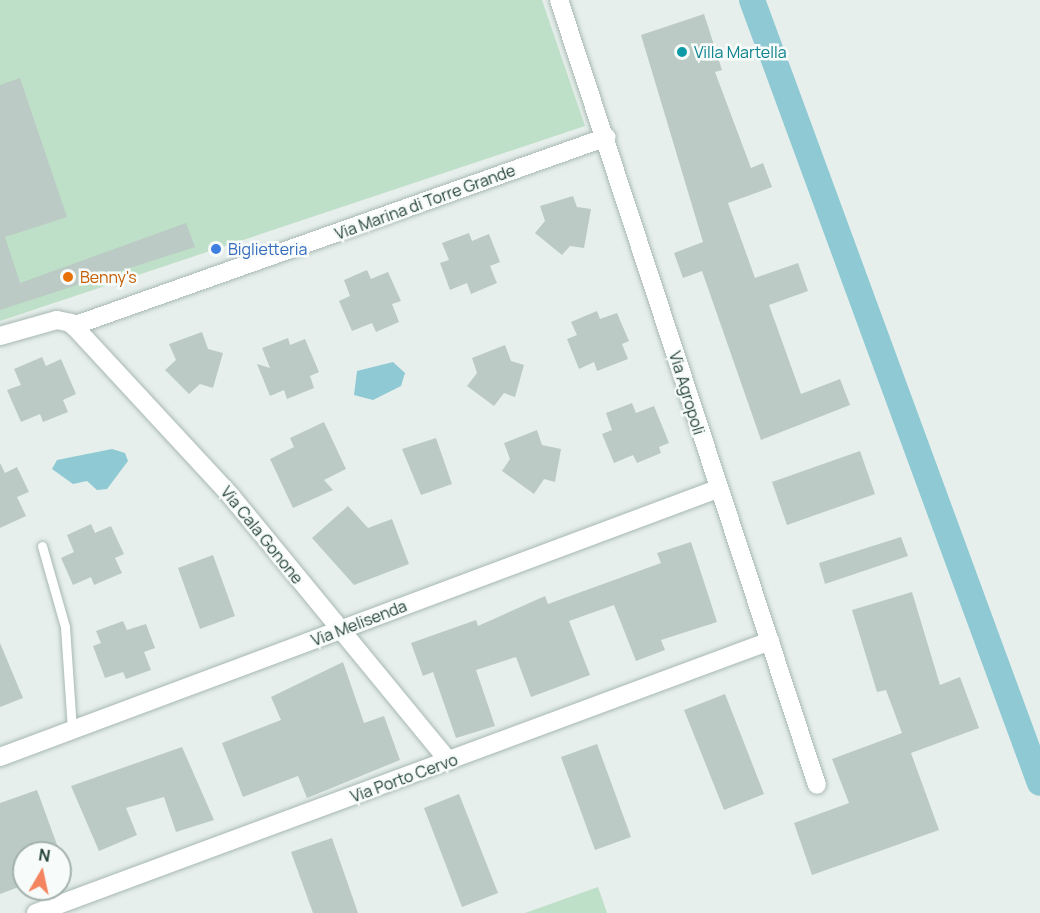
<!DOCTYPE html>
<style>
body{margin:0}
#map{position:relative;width:1040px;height:913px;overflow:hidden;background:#e6efeb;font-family:Manrope,sans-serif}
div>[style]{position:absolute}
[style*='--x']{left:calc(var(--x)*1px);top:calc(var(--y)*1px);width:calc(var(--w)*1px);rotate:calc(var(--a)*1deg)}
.green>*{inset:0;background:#bfe0c8}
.water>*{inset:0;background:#8ec9d4}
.canal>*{height:26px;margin:-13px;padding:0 13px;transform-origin:13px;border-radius:13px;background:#8ec9d4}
.building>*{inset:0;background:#bbcac4}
.roads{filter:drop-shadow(0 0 2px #a8b8b2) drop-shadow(0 0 2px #a8b8b2)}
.service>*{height:9px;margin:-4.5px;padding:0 4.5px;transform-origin:4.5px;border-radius:4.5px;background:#fff}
.minor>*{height:18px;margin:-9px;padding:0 9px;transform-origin:9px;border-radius:9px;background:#fff}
.dots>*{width:16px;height:16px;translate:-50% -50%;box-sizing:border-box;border:3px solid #f7fbf9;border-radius:50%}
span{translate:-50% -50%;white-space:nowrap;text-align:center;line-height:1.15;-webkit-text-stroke:5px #f7fbf9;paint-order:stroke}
.culture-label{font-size:16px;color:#0d838f}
.left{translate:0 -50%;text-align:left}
.street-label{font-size:16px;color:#24423a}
.shop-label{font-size:16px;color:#366cbe}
.food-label{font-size:16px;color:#c56008}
.north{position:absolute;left:12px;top:841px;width:60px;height:60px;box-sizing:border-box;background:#f7fbf9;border:2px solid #a3b1ad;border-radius:50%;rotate:9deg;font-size:16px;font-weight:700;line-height:24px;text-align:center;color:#24423a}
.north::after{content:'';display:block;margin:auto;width:21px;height:27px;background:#f4845f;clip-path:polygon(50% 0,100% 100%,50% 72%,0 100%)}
</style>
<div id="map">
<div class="green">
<i style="clip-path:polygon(0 0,542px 0,585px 126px,0 321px)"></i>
<i style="clip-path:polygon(598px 887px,607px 913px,525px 913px)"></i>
</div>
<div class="water">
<i style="clip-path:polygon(393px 362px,405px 373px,401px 386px,373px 400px,354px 395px,357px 371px)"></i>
<i style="clip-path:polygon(112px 449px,125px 453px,128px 461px,107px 489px,97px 490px,87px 481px,73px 484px,52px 469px,57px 460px)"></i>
</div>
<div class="canal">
<i style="--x:752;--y:0;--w:834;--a:69.81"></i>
</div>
<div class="building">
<i style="clip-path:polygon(704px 14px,722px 70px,715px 72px,751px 168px,763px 163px,772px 187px,728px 203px,755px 278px,798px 263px,808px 291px,769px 305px,801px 394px,840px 379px,850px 405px,761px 440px,702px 271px,683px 278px,674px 253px,703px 242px,641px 35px)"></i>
<i style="clip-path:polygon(20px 78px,67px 217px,5px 237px,20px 283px,186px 223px,195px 247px,0 310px,0 85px)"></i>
<i style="clip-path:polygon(573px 196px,577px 207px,591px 209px,584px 248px,570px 246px,562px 255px,535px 233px,545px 221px,540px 206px)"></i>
<i style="clip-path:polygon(469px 233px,472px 241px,489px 234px,500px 262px,490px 266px,497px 283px,471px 294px,467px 283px,450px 290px,440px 263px,449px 260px,442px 243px)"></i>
<i style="clip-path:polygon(367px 270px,371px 279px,388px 272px,401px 301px,392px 304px,399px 322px,376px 332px,372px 323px,352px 331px,339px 301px,350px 296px,344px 280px)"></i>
<i style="clip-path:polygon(597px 311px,600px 319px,617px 313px,629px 341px,622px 344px,628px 359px,597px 371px,594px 362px,579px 369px,567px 339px,577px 335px,571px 322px)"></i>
<i style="clip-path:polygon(202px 332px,208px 349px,223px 353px,213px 388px,200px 384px,189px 394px,165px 370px,176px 360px,169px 344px)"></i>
<i style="clip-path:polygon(288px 338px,290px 345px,305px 339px,319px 372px,310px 376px,314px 388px,287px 399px,284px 390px,270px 396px,257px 364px,270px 368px,262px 348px)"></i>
<i style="clip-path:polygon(505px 345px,511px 361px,524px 365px,515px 397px,504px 393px,494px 406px,467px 386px,477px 373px,472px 358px)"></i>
<i style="clip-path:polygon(42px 357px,46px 366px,61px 359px,76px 394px,63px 400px,68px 412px,43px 422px,40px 414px,21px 422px,7px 390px,21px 385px,14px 369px)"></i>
<i style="clip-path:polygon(632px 403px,636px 413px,654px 406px,669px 443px,659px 447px,661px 453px,637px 463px,633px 455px,614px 463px,602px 434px,612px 430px,606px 413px)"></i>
<i style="clip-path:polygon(324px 422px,346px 469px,324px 480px,333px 490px,293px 508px,270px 459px,294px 447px,290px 438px)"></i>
<i style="clip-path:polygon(537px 430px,542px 445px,561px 449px,555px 482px,544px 479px,534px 494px,502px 471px,510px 459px,504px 443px)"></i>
<i style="clip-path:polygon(436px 438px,452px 484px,421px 495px,402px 449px)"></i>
<i style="clip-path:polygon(860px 451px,875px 494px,787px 525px,772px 482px)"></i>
<i style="clip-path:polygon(0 463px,5px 473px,17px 467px,29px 492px,17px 497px,26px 516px,0 528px)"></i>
<i style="clip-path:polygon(348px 506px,368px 528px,392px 519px,409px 564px,354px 585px,312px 538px)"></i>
<i style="clip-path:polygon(91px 524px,95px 533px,111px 526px,124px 554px,115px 558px,122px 573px,94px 585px,91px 577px,73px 585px,61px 558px,74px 552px,67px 535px)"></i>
<i style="clip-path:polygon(901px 537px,908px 556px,825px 584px,819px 563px)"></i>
<i style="clip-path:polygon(691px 542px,717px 622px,661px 640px,665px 650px,636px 661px,614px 605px,569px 621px,590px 675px,531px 697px,516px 657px,476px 670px,495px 726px,456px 738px,433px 672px,423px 676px,411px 643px,476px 620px,478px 626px,545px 596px,548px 604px,661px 563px,657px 553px)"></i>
<i style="clip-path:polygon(213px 555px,235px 616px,200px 629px,178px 568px)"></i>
<i style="clip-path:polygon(912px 592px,940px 685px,960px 677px,979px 728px,911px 753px,939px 830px,812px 875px,794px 823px,849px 803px,832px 759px,902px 733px,886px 690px,877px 692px,852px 610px)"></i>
<i style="clip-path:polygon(123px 621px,127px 630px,146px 624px,155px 648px,144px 652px,151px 670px,126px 679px,123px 672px,105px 678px,93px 646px,101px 643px,96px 631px)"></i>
<i style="clip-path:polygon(0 643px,23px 698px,0 707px)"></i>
<i style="clip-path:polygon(343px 662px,364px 723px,384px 716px,400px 760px,307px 798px,298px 776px,243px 797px,222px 743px,281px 720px,271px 697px)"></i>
<i style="clip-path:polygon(725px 694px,764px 794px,724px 810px,684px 710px)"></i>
<i style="clip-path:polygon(597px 744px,631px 837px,595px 850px,561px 757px)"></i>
<i style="clip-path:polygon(182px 747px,214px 820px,176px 832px,164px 797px,126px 808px,137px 835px,99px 851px,71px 786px)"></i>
<i style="clip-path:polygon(37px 790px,60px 853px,24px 853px,24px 885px,0 894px,0 803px)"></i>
<i style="clip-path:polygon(459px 794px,498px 893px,462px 907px,424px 808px)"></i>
<i style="clip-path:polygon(332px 838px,358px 913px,313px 913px,291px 852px)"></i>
</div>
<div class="roads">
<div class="service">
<i style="--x:42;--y:546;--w:84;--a:74.1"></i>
<i style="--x:65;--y:627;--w:103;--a:86.1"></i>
</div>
<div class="minor">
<i style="--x:559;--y:0;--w:826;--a:71.81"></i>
<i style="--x:73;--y:326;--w:566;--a:-19.49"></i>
<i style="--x:0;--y:336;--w:59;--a:-15.7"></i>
<i style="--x:57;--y:320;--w:14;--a:12"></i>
<i style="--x:71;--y:323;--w:236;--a:47.2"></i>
<i style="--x:231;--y:496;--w:343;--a:50.6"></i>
<i style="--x:0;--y:757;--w:765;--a:-20.49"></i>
<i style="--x:36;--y:913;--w:783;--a:-20.33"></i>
</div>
</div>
<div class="dots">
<i style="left:682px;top:52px;background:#0f9aa8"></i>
<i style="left:216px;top:249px;background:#3f7fe0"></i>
<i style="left:68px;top:277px;background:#e8710a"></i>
</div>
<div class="culture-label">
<span class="left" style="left:694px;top:52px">Villa Martella</span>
</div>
<div class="street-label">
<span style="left:425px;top:202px;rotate:-20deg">Via Marina di Torre Grande</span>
<span style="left:687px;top:393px;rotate:73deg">Via Agropoli</span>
<span style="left:262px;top:535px;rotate:51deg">Via Cala Gonone</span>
<span style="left:359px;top:623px;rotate:-21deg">Via Melisenda</span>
<span style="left:404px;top:778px;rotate:-20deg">Via Porto Cervo</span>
</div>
<div class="shop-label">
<span class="left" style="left:228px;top:249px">Biglietteria</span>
</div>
<div class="food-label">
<span class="left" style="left:80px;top:277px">Benny's</span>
</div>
<div class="north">N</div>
</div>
